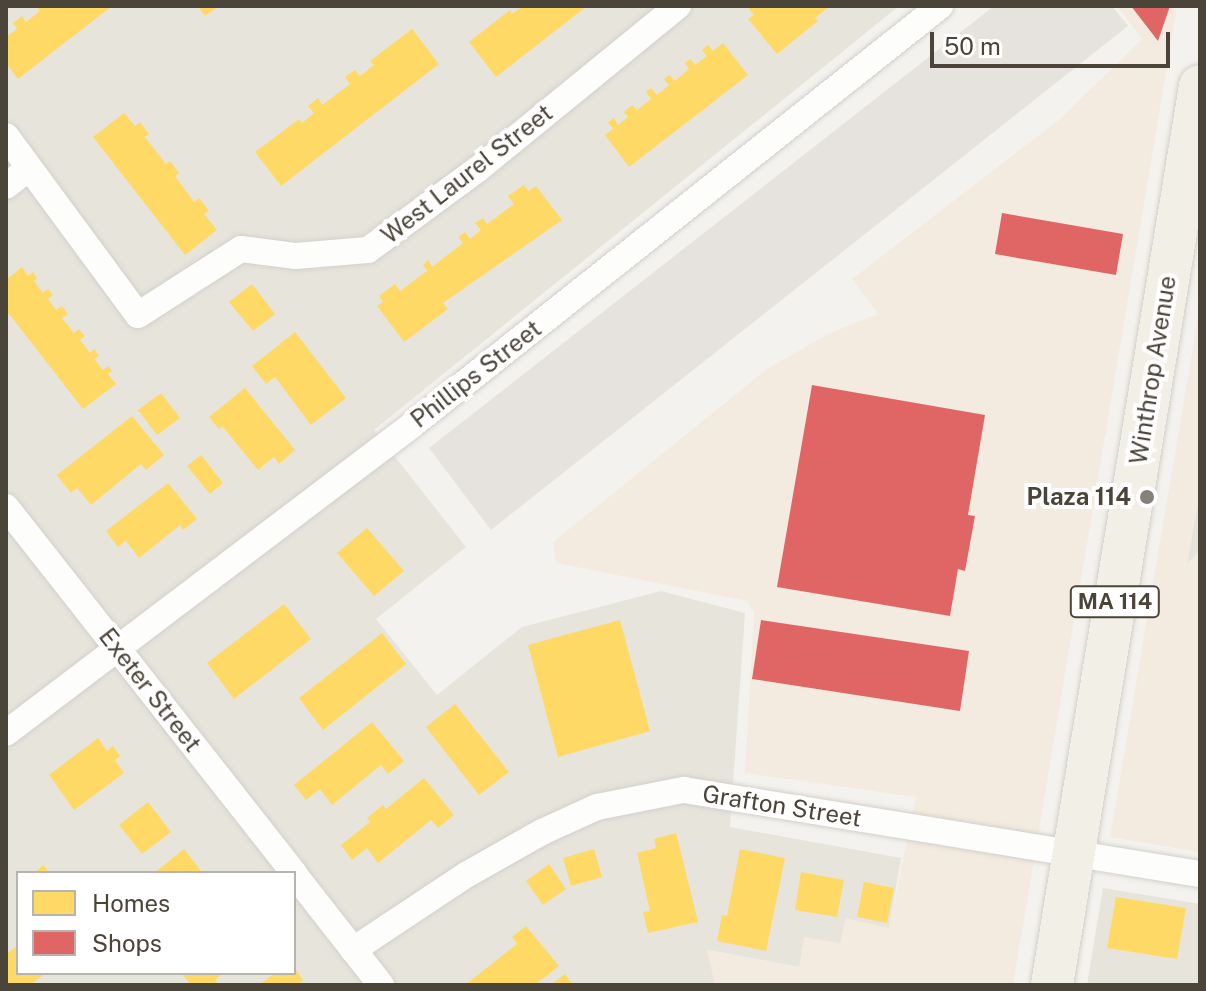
<!DOCTYPE html>
<style>
body{margin:0}
#map{position:relative;width:1206px;height:991px;overflow:hidden;background:#f4f2ee;font-family:"Public Sans",sans-serif}
div>[style]{position:absolute}
[style*='--x']{left:calc(var(--x)*1px);top:calc(var(--y)*1px);width:calc(var(--w)*1px);rotate:calc(var(--a)*1deg)}
.residential>*{inset:0;background:#e7e4dc}
.commercial>*{inset:0;background:#f3ebdf}
.parking>*{inset:0;background:#e6e3df}
.homes>*{inset:0;background:#ffd966}
.shops>*{inset:0;background:#e06666}
.roads{filter:drop-shadow(0 0 2px #d2d0cb) drop-shadow(0 0 2px #d2d0cb)}
.minor>*{height:26px;margin:-13px;padding:0 13px;transform-origin:13px;border-radius:13px;background:#fdfdfc}
.primary>*{height:42px;margin:-21px;padding:0 21px;transform-origin:21px;border-radius:21px;background:#f2efe6}
.dots>*{width:22px;height:22px;translate:-50% -50%;box-sizing:border-box;border:4px solid #fff;border-radius:50%}
span{translate:-50% -50%;white-space:nowrap;text-align:center;line-height:1.15;-webkit-text-stroke:8px #fff;paint-order:stroke}
.shield-label span{padding:2px 6px;background:#fff;border:2px solid;border-radius:6px;-webkit-text-stroke-width:0}
.shield-label{font-size:22px;color:#4b4439;font-weight:700}
.street-label{font-size:24px;color:#4b4439}
.poi-label{font-size:24px;color:#4b4439;font-weight:700}
.right{translate:-100% -50%;text-align:right}
.frame{position:absolute;inset:0;border:8px solid #4b4439;pointer-events:none}
.legend{position:absolute;left:16px;top:871px;width:280px;height:104px;box-sizing:border-box;background:#fff;border:2px solid #b7b4b0;margin:0;padding:10px 14px;list-style:none;font-size:24px;color:#4b4439}
.legend li{display:flex;align-items:center;gap:16px;height:40px}
.legend b{width:40px;border:2px solid #b7b4b0}
.scale{position:absolute;left:930px;top:32px;width:240px;height:36px;box-sizing:border-box;border:4px solid #4b4439;border-top:0;padding-left:10px;font-size:24px;line-height:28px;white-space:nowrap;color:#4b4439;-webkit-text-stroke:6px #fff;paint-order:stroke}
</style>
<div id="map">
<div class="residential">
<i style="clip-path:polygon(evenodd,6px 6px,899px 6px,374px 430px,466px 547px,376px 619px,437px 695px,522px 627px,661px 591px,745px 613px,730px 827px,901px 858px,889px 928px,840px 944px,799px 967px,708px 950px,715px 985px,6px 985px,6px 6px,18px 873px,294px 873px,294px 973px,18px 973px,18px 873px)"></i>
<i style="clip-path:polygon(1103px 888px,1200px 904px,1200px 985px,1087px 985px)"></i>
</div>
<div class="commercial">
<i style="clip-path:polygon(1117px 6px,1177px 6px,1013px 985px,715px 985px,707px 950px,799px 967px,804px 937px,840px 943px,846px 918px,889px 928px,916px 797px,745px 773px,754px 612px,747px 601px,556px 563px,553px 542px,767px 369px,828px 334px,878px 314px,852px 279px,1060px 119px,1142px 39px)"></i>
<i style="clip-path:polygon(1200px 306px,1200px 852px,1110px 837px)"></i>
</div>
<div class="parking">
<i style="clip-path:polygon(994px 6px,1112px 6px,1128px 26px,491px 530px,429px 448px)"></i>
<i style="clip-path:polygon(1200px 493px,1200px 550px,1187px 564px)"></i>
</div>
<div class="homes">
<i style="clip-path:polygon(36px 6px,112px 6px,18px 79px,6px 63px,6px 37px,17px 29px,13px 23px,22px 16px,26px 22px,40px 11px)"></i>
<i style="clip-path:polygon(198px 6px,219px 6px,205px 16px)"></i>
<i style="clip-path:polygon(523px 6px,587px 6px,496px 77px,469px 42px,510px 10px,512px 14px)"></i>
<i style="clip-path:polygon(752px 6px,830px 6px,815px 18px,818px 21px,777px 54px,748px 19px,754px 15px,749px 9px)"></i>
<i style="clip-path:polygon(412px 29px,439px 64px,281px 186px,255px 152px,299px 119px,302px 123px,314px 113px,308px 106px,318px 98px,322px 105px,350px 84px,345px 77px,355px 70px,360px 76px,374px 65px,370px 61px)"></i>
<i style="clip-path:polygon(723px 43px,748px 75px,629px 167px,605px 135px,613px 129px,608px 122px,614px 118px,618px 125px,628px 117px,624px 112px,632px 105px,637px 110px,651px 99px,646px 92px,651px 88px,657px 95px,669px 85px,664px 79px,669px 75px,675px 81px,689px 69px,685px 63px,690px 59px,695px 65px,707px 56px,702px 50px,708px 45px,713px 51px)"></i>
<i style="clip-path:polygon(124px 113px,135px 126px,140px 122px,149px 134px,145px 137px,166px 164px,170px 161px,179px 173px,175px 176px,194px 202px,199px 198px,209px 211px,204px 214px,217px 230px,185px 255px,93px 137px)"></i>
<i style="clip-path:polygon(524px 185px,528px 191px,536px 186px,562px 220px,443px 303px,448px 309px,404px 342px,377px 306px,383px 302px,379px 296px,395px 284px,400px 291px,427px 271px,423px 265px,428px 260px,432px 267px,463px 243px,458px 237px,465px 232px,470px 239px,481px 230px,475px 223px,483px 218px,487px 224px,514px 204px,508px 196px)"></i>
<i style="clip-path:polygon(22px 267px,28px 276px,33px 272px,37px 278px,34px 281px,43px 293px,48px 289px,53px 295px,48px 299px,56px 310px,62px 306px,68px 314px,62px 318px,74px 333px,79px 329px,85px 336px,80px 340px,90px 353px,94px 349px,99px 356px,94px 359px,103px 370px,108px 366px,112px 371px,108px 374px,116px 384px,83px 409px,6px 310px,6px 280px)"></i>
<i style="clip-path:polygon(252px 284px,275px 314px,253px 331px,229px 302px)"></i>
<i style="clip-path:polygon(295px 332px,346px 398px,311px 425px,275px 377px,266px 384px,252px 366px)"></i>
<i style="clip-path:polygon(245px 388px,295px 450px,279px 464px,274px 457px,258px 470px,222px 426px,219px 429px,209px 417px)"></i>
<i style="clip-path:polygon(161px 393px,180px 418px,157px 435px,138px 410px)"></i>
<i style="clip-path:polygon(132px 416px,164px 455px,146px 470px,141px 464px,91px 505px,77px 488px,71px 493px,57px 475px)"></i>
<i style="clip-path:polygon(201px 455px,223px 483px,210px 494px,187px 466px)"></i>
<i style="clip-path:polygon(168px 483px,197px 519px,183px 530px,180px 525px,139px 558px,126px 541px,118px 547px,106px 531px)"></i>
<i style="clip-path:polygon(367px 528px,404px 571px,374px 596px,337px 553px)"></i>
<i style="clip-path:polygon(284px 604px,311px 639px,234px 699px,207px 663px)"></i>
<i style="clip-path:polygon(620px 620px,650px 731px,558px 757px,528px 645px)"></i>
<i style="clip-path:polygon(382px 633px,406px 664px,323px 730px,299px 698px)"></i>
<i style="clip-path:polygon(455px 704px,509px 772px,479px 795px,426px 727px)"></i>
<i style="clip-path:polygon(372px 722px,404px 761px,388px 774px,381px 765px,332px 805px,320px 789px,306px 800px,294px 785px)"></i>
<i style="clip-path:polygon(98px 738px,107px 751px,113px 746px,120px 756px,115px 760px,124px 773px,74px 810px,49px 775px)"></i>
<i style="clip-path:polygon(424px 778px,454px 815px,438px 828px,431px 820px,378px 863px,367px 848px,352px 860px,341px 845px,370px 822px,367px 818px,383px 805px,386px 809px)"></i>
<i style="clip-path:polygon(148px 802px,171px 832px,142px 854px,119px 825px)"></i>
<i style="clip-path:polygon(676px 833px,698px 922px,648px 933px,643px 912px,650px 911px,637px 853px,656px 848px,654px 839px)"></i>
<i style="clip-path:polygon(184px 849px,201px 871px,154px 873px)"></i>
<i style="clip-path:polygon(594px 849px,602px 877px,571px 886px,563px 858px)"></i>
<i style="clip-path:polygon(740px 849px,785px 858px,766px 951px,717px 941px,722px 915px,727px 916px)"></i>
<i style="clip-path:polygon(549px 864px,566px 889px,543px 905px,526px 881px)"></i>
<i style="clip-path:polygon(44px 865px,49px 873px,33px 873px)"></i>
<i style="clip-path:polygon(801px 872px,844px 880px,837px 917px,795px 910px)"></i>
<i style="clip-path:polygon(864px 882px,894px 888px,887px 923px,857px 917px)"></i>
<i style="clip-path:polygon(1116px 897px,1186px 908px,1177px 959px,1107px 948px)"></i>
<i style="clip-path:polygon(526px 926px,559px 966px,535px 985px,465px 985px,517px 944px,512px 937px)"></i>
<i style="clip-path:polygon(18px 945px,18px 973px,46px 973px,30px 985px,6px 985px,6px 954px)"></i>
<i style="clip-path:polygon(294px 967px,303px 980px,297px 985px,259px 985px,275px 973px,294px 973px)"></i>
<i style="clip-path:polygon(181px 973px,223px 973px,215px 980px,219px 985px,191px 985px)"></i>
<i style="clip-path:polygon(565px 974px,573px 985px,551px 985px)"></i>
</div>
<div class="shops">
<i style="clip-path:polygon(1131px 6px,1170px 6px,1158px 41px)"></i>
<i style="clip-path:polygon(1002px 213px,1123px 234px,1116px 275px,995px 254px)"></i>
<i style="clip-path:polygon(812px 385px,985px 415px,968px 515px,975px 516px,965px 571px,958px 569px,950px 616px,777px 587px)"></i>
<i style="clip-path:polygon(761px 620px,969px 651px,960px 711px,752px 679px)"></i>
</div>
<div class="roads">
<div class="minor">
<i style="--x:6;--y:136;--w:222;--a:53.6"></i>
<i style="--x:138;--y:315;--w:122;--a:-32.7"></i>
<i style="--x:241;--y:249;--w:54;--a:7.4"></i>
<i style="--x:295;--y:256;--w:73;--a:-4.7"></i>
<i style="--x:368;--y:250;--w:137;--a:-36.4"></i>
<i style="--x:478;--y:169;--w:258;--a:-39.2"></i>
<i style="--x:6;--y:186;--w:29;--a:-38"></i>
<i style="--x:6;--y:507;--w:466;--a:51.8"></i>
<i style="--x:6;--y:733;--w:510;--a:-37.18"></i>
<i style="--x:412;--y:425;--w:674;--a:-38.43"></i>
<i style="--x:294;--y:874;--w:141;--a:51.9"></i>
<i style="--x:353;--y:950;--w:136;--a:-33.6"></i>
<i style="--x:466;--y:875;--w:87;--a:-29.5"></i>
<i style="--x:542;--y:832;--w:60;--a:-24.4"></i>
<i style="--x:597;--y:807;--w:89;--a:-11.1"></i>
<i style="--x:684;--y:790;--w:523;--a:9.25"></i>
</div>
<div class="primary">
<i style="--x:1052;--y:985;--w:911;--a:-80.65"></i>
</div>
</div>
<div class="dots">
<i style="left:1147px;top:497px;background:#868178"></i>
</div>
<div class="shield-label">
<span style="left:1115px;top:602px">MA 114</span>
</div>
<div class="street-label">
<span style="left:467px;top:174px;rotate:-38deg">West Laurel Street</span>
<span style="left:1153px;top:370px;rotate:-81deg">Winthrop Avenue</span>
<span style="left:476px;top:374px;rotate:-38deg">Phillips Street</span>
<span style="left:150px;top:690px;rotate:52deg">Exeter Street</span>
<span style="left:782px;top:806px;rotate:9deg">Grafton Street</span>
</div>
<div class="poi-label">
<span class="right" style="left:1131px;top:497px">Plaza 114</span>
</div>
<div class="frame"></div>
<ul class="legend">
<li><b style="height:22px;background:#ffd966"></b>Homes</li>
<li><b style="height:22px;background:#e06666"></b>Shops</li>
</ul>
<div class="scale">50 m</div>
</div>
